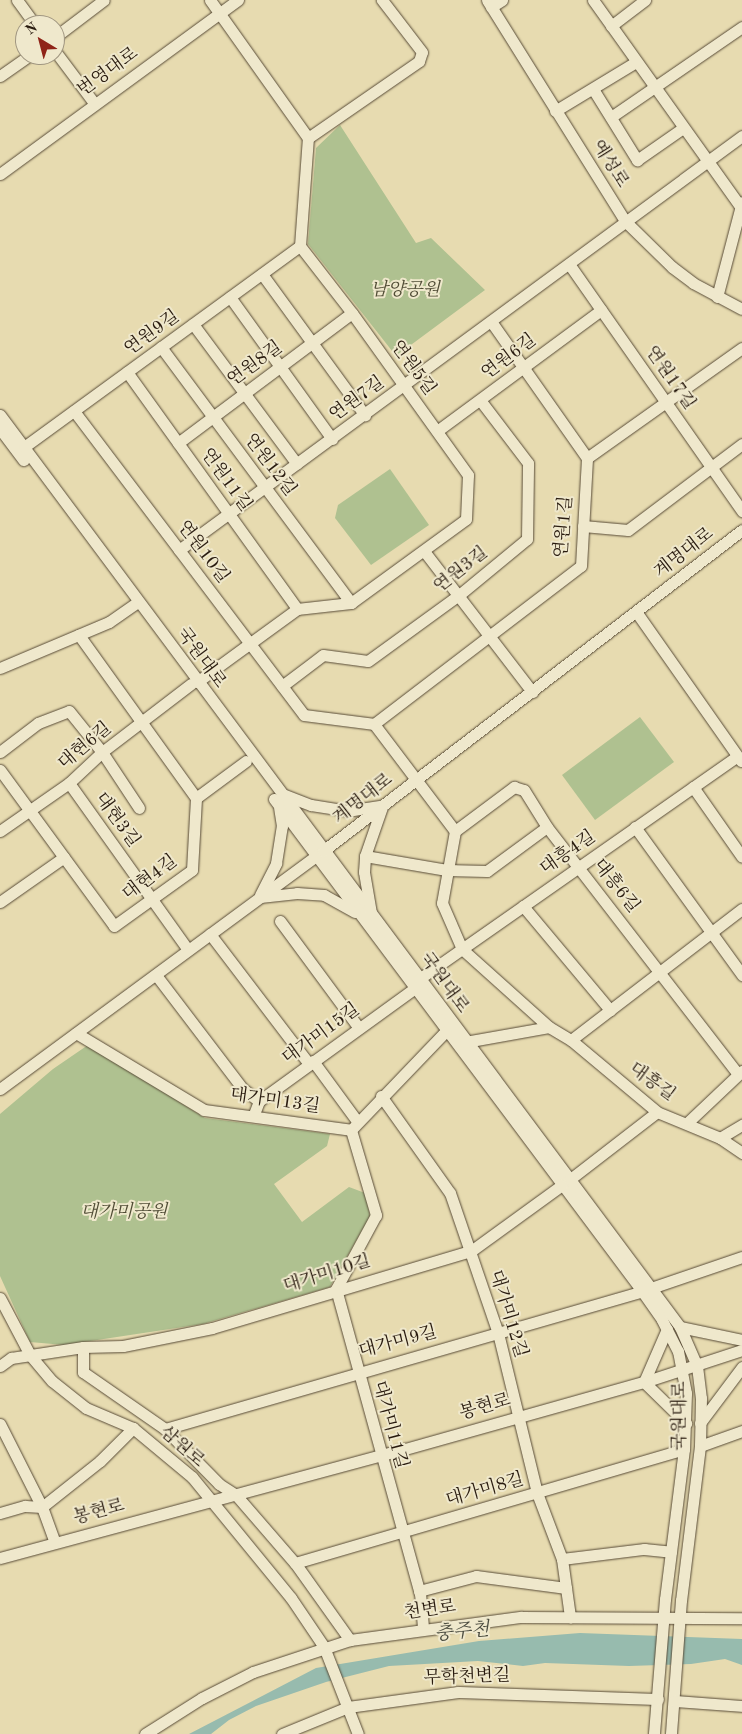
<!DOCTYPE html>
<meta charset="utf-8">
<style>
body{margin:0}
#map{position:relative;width:742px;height:1734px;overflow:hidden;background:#e7dbb0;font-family:"Old Standard TT","Noto Serif KR",serif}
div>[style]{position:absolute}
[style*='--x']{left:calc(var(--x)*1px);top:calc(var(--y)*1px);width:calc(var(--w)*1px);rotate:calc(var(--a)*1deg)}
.green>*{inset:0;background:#afc190}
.water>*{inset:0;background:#97bbae}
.roads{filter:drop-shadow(0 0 1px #584b37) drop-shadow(0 0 1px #584b37)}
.minor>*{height:11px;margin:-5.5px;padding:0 5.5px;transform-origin:5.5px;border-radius:5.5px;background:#efe8cc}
span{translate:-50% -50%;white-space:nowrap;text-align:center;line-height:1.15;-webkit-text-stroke:4px #efe8cc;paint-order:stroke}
.street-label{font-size:18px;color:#291b0f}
.park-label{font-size:18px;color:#514d36;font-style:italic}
.water-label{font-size:19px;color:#4a4b3f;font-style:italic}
.north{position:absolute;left:15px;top:15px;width:50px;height:50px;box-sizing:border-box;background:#efe8cc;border:1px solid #a09680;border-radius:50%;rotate:323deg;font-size:14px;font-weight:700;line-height:20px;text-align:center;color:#291b0f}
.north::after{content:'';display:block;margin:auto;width:18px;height:22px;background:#8f2418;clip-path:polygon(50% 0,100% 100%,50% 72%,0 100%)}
</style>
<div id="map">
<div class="green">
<i style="clip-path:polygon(340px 125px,416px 243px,431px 238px,485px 290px,396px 356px,308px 244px,316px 148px)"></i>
<i style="clip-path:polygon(390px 469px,429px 525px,371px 565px,335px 518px,338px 505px)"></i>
<i style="clip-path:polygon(640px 717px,674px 762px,595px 820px,562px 775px)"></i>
<i style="clip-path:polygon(88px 1045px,205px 1118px,330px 1134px,327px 1146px,274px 1184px,302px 1222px,349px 1187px,365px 1193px,370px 1216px,330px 1287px,203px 1324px,64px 1345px,30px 1342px,0 1276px,0 1114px,53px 1069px)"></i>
</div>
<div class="water">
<i style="clip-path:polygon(580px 1633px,742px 1639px,742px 1665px,725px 1659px,691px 1664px,629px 1666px,545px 1663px,523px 1666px,478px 1661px,389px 1666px,326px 1682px,256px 1706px,229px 1720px,211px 1734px,189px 1734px,316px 1668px,479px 1641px)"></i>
</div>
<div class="roads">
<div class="minor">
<i style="--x:17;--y:0;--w:31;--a:54"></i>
<i style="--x:210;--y:0;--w:169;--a:54.6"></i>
<i style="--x:487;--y:0;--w:261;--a:58"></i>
<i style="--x:625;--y:221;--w:66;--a:44.4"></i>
<i style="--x:672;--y:267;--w:26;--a:37"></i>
<i style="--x:693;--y:283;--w:55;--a:28"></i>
<i style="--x:593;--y:0;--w:257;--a:54.5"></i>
<i style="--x:491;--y:7;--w:13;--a:-32"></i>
<i style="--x:611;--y:26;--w:43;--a:-37.4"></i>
<i style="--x:55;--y:37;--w:61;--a:-37.1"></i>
<i style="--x:55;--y:51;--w:65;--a:53.1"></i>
<i style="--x:0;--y:76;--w:37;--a:-35"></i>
<i style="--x:593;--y:89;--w:84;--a:58.2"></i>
<i style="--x:637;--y:160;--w:56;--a:-34.8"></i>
<i style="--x:555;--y:111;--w:95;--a:-31.2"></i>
<i style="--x:611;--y:117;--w:159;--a:-34.5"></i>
<i style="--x:308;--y:138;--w:135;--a:-34.7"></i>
<i style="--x:419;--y:61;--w:9;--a:-72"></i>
<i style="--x:422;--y:52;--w:66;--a:-127.6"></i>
<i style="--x:0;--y:174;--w:295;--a:-36.2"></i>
<i style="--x:569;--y:264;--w:302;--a:55"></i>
<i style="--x:262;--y:274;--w:175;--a:53.9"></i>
<i style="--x:230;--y:297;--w:175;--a:54.3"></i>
<i style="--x:717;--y:297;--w:98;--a:-75.3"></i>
<i style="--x:193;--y:324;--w:174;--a:53.4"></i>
<i style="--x:161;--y:347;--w:319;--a:53.4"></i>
<i style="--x:127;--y:372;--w:292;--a:54.3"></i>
<i style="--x:74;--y:411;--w:381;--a:52.9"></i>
<i style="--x:304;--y:715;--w:71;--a:7.3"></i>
<i style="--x:374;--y:724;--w:134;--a:52.9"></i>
<i style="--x:0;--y:415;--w:1138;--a:53.29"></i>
<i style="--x:680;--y:1327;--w:43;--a:66.4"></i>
<i style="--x:697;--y:1366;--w:32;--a:83"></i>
<i style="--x:701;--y:1398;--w:48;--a:91.2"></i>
<i style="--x:700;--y:1446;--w:155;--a:97"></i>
<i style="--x:681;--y:1600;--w:134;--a:94.3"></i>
<i style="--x:0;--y:429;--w:39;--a:53"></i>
<i style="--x:437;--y:431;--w:204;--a:-36.4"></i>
<i style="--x:178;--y:443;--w:217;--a:-36.8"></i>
<i style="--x:24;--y:447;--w:341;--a:-36.1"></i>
<i style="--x:587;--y:458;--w:190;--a:-35.4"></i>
<i style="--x:583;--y:526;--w:45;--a:5.1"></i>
<i style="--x:628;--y:530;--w:143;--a:-37"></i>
<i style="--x:179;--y:550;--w:699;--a:-36.33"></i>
<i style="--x:424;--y:551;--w:178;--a:52.5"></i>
<i style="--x:637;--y:613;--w:181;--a:54.9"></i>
<i style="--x:0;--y:668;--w:118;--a:-22.9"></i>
<i style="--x:109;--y:622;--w:35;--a:-35"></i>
<i style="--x:197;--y:682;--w:124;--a:-36.1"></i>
<i style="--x:297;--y:609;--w:54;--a:-6.3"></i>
<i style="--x:351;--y:603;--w:142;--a:-36.1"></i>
<i style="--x:466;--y:519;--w:44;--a:-87.4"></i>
<i style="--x:468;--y:475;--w:199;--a:-125.6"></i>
<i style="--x:352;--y:313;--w:85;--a:-127.8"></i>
<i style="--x:300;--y:246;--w:108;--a:-85.8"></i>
<i style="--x:282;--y:686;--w:51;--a:-37.1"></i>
<i style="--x:323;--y:655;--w:45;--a:7.6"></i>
<i style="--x:368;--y:661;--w:112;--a:-36"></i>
<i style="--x:459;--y:595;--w:88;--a:-39.5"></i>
<i style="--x:527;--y:539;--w:76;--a:-89.2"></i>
<i style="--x:528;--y:463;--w:79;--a:-127.3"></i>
<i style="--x:374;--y:724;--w:260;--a:-37.4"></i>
<i style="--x:581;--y:566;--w:108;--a:-86.8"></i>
<i style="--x:587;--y:458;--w:165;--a:-125.1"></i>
<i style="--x:0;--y:752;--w:48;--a:-37.3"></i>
<i style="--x:38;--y:723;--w:33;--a:-21"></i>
<i style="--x:69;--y:711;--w:53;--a:51.2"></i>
<i style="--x:102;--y:752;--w:67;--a:56.5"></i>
<i style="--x:0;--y:770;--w:193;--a:53.8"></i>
<i style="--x:114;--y:926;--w:96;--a:-35.7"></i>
<i style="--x:192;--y:870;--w:72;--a:-86.8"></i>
<i style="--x:196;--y:798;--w:201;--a:-125.7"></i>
<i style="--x:69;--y:783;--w:205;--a:54.5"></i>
<i style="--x:693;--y:787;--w:85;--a:55"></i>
<i style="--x:282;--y:794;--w:31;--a:21"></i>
<i style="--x:311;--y:805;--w:36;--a:9"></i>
<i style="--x:347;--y:811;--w:33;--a:-9"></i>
<i style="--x:196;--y:798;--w:62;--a:-36.5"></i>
<i style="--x:274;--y:799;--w:614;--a:53.2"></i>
<i style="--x:642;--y:1291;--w:35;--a:55"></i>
<i style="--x:662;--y:1320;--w:35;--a:63"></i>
<i style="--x:678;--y:1351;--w:43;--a:79.2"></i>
<i style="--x:686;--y:1393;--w:56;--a:92"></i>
<i style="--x:684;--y:1449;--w:151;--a:97.2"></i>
<i style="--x:665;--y:1599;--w:135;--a:94.7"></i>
<i style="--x:635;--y:827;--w:183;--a:54.1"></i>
<i style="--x:0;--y:831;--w:84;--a:-34.8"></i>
<i style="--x:69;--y:783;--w:45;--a:-43.2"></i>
<i style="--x:102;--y:752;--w:112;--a:-37.4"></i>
<i style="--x:455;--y:831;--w:73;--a:100.2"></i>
<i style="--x:442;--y:903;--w:50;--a:66.5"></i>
<i style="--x:462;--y:949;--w:117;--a:41.9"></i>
<i style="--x:549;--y:1027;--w:26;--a:31"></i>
<i style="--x:571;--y:1040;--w:112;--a:39.9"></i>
<i style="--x:657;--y:1112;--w:68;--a:22.4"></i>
<i style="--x:720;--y:1138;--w:27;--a:34"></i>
<i style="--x:455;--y:831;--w:74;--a:-36.7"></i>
<i style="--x:514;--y:787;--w:10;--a:17"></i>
<i style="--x:524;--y:790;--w:44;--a:58.1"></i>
<i style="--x:547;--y:827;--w:312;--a:52.3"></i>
<i style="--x:365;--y:856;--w:83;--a:9.7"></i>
<i style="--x:447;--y:870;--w:40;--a:1.4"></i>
<i style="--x:487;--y:871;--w:74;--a:-36.3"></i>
<i style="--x:260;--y:895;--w:36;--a:-63"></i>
<i style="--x:276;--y:863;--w:37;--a:-81"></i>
<i style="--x:282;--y:826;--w:18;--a:-99"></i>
<i style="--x:260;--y:897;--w:37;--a:-6"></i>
<i style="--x:297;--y:893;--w:27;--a:4"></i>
<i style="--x:324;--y:895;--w:35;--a:29"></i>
<i style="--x:0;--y:902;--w:78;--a:-35.1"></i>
<i style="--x:523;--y:906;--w:136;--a:50.1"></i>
<i style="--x:371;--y:913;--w:42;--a:-99.7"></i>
<i style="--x:364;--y:872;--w:16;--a:-86"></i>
<i style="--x:365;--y:856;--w:52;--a:-70.9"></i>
<i style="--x:280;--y:921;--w:133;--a:53.6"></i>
<i style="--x:210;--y:934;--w:163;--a:52.7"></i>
<i style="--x:156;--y:975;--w:143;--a:52.7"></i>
<i style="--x:243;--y:1089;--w:20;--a:37"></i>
<i style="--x:419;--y:979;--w:388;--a:-35"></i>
<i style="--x:76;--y:1033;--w:149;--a:31"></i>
<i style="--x:204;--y:1110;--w:148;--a:7.7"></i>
<i style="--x:351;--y:1130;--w:137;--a:-46.2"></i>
<i style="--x:571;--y:1040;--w:215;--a:-37.5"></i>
<i style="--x:465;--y:1042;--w:85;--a:-10.1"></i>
<i style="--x:313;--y:1061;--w:74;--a:53.7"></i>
<i style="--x:0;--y:1089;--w:401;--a:-36.4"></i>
<i style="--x:323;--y:851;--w:528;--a:-37.46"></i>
<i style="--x:381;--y:1096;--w:119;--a:54.6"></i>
<i style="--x:450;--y:1193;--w:148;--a:71.1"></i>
<i style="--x:498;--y:1333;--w:165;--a:76.3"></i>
<i style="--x:537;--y:1493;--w:71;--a:69.3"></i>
<i style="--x:562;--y:1559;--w:59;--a:82.1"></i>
<i style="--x:254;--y:1114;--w:14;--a:-69"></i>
<i style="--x:259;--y:1101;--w:193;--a:-35.9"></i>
<i style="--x:687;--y:1123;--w:76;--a:-43.4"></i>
<i style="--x:351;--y:1130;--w:89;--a:73.6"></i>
<i style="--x:376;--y:1215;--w:84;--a:118.4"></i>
<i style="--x:336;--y:1289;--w:315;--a:74.6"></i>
<i style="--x:420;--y:1593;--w:35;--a:85"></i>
<i style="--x:720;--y:1138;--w:26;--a:-31"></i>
<i style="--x:569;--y:1180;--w:111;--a:-37.7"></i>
<i style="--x:651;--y:1288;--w:96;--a:-18.8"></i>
<i style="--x:0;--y:1298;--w:64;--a:62.2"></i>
<i style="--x:30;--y:1355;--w:34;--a:50"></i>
<i style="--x:52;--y:1381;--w:43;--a:38.5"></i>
<i style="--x:86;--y:1408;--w:51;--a:23.1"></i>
<i style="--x:133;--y:1428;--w:77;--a:39.7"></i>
<i style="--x:192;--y:1477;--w:156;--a:50.7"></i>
<i style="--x:291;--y:1598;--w:59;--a:56"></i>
<i style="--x:324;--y:1647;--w:93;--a:68.7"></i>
<i style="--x:680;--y:1327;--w:63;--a:11.8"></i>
<i style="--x:667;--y:1329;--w:58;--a:113.5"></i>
<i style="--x:644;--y:1382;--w:59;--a:44.3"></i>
<i style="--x:83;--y:1347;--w:25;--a:90"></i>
<i style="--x:83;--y:1372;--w:100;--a:34.8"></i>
<i style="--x:165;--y:1429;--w:77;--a:45.5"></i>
<i style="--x:219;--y:1484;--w:20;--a:33"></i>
<i style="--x:236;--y:1495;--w:90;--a:49.1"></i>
<i style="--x:295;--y:1563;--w:95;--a:54.5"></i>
<i style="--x:0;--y:1366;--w:14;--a:-36"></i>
<i style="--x:11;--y:1358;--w:73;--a:-8.7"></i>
<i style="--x:83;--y:1347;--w:40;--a:-1.4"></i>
<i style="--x:123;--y:1346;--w:91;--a:-11.4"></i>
<i style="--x:212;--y:1328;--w:270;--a:-16.6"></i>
<i style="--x:471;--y:1251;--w:112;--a:-36"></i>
<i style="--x:700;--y:1423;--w:70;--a:-53.1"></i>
<i style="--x:0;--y:1424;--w:93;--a:63.2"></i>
<i style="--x:42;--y:1507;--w:37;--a:70"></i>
<i style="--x:165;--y:1429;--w:497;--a:-16.1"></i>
<i style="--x:700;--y:1446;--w:45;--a:-19.7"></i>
<i style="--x:0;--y:1513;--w:26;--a:-16"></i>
<i style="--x:25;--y:1506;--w:17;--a:3"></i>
<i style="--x:42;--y:1507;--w:74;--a:-38.4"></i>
<i style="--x:100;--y:1461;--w:47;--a:-45"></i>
<i style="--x:0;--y:1558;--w:419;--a:-15.1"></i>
<i style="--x:405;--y:1449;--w:248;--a:-15.7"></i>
<i style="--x:644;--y:1382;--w:103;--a:-18.1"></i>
<i style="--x:562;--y:1559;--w:83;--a:-7"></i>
<i style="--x:644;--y:1549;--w:27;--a:6"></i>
<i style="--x:295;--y:1563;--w:405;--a:-16.3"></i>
<i style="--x:419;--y:1591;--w:59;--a:-14.7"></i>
<i style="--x:476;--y:1576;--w:91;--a:7.6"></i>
<i style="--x:674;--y:1701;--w:68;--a:4.2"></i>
<i style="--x:145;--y:1734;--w:67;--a:-32.3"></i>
<i style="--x:202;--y:1698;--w:57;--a:-27"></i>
<i style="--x:253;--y:1672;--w:102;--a:-18.3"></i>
<i style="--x:350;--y:1640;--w:173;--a:-7.7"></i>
<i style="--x:521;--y:1617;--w:221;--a:0.3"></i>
<i style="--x:282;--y:1734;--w:71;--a:-22.2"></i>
<i style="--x:348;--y:1707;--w:111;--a:-7.8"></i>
<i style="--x:458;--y:1692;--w:200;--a:2"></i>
</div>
</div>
<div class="street-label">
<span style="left:108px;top:72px;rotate:-36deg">번영대로</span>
<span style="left:610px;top:164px;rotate:58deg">예성로</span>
<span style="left:152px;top:333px;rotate:-36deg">연원9길</span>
<span style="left:509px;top:357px;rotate:-37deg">연원6길</span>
<span style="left:255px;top:364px;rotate:-36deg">연원8길</span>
<span style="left:413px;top:368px;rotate:54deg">연원5길</span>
<span style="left:670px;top:378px;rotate:55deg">연원17길</span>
<span style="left:357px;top:399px;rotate:-36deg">연원7길</span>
<span style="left:270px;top:465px;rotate:53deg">연원12길</span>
<span style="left:226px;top:480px;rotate:54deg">연원11길</span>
<span style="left:564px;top:527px;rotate:-85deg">연원1길</span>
<span style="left:203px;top:552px;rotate:53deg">연원10길</span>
<span style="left:684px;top:553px;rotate:-38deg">계명대로</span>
<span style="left:461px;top:570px;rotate:-38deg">연원3길</span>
<span style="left:201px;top:658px;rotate:54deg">국원대로</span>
<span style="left:85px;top:746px;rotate:-40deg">대현6길</span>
<span style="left:363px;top:799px;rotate:-38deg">계명대로</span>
<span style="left:117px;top:820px;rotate:54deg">대현3길</span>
<span style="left:568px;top:853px;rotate:-35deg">대흥4길</span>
<span style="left:150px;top:878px;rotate:-37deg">대현4길</span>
<span style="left:616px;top:886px;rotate:52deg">대흥6길</span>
<span style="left:444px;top:983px;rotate:54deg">국원대로</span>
<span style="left:321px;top:1034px;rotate:-36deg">대가미15길</span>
<span style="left:652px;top:1082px;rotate:36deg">대흥길</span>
<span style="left:275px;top:1101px;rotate:8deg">대가미13길</span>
<span style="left:327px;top:1274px;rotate:-17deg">대가미10길</span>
<span style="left:508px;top:1314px;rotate:73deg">대가미12길</span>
<span style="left:398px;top:1342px;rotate:-15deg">대가미9길</span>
<span style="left:485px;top:1407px;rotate:-16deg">봉현로</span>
<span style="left:680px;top:1416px;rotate:-90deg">국원대로</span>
<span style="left:390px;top:1425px;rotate:75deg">대가미11길</span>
<span style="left:182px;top:1447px;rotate:41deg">삼원로</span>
<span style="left:485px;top:1490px;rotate:-16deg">대가미8길</span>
<span style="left:99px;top:1512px;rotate:-15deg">봉현로</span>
<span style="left:430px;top:1610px;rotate:-8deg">천변로</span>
<span style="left:467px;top:1677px;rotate:-2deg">무학천변길</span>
</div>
<div class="park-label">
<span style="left:405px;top:290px">남양공원</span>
<span style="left:124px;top:1212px">대가미공원</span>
</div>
<div class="water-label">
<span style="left:462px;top:1633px;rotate:-5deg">충주천</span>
</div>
<div class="north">N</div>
</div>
